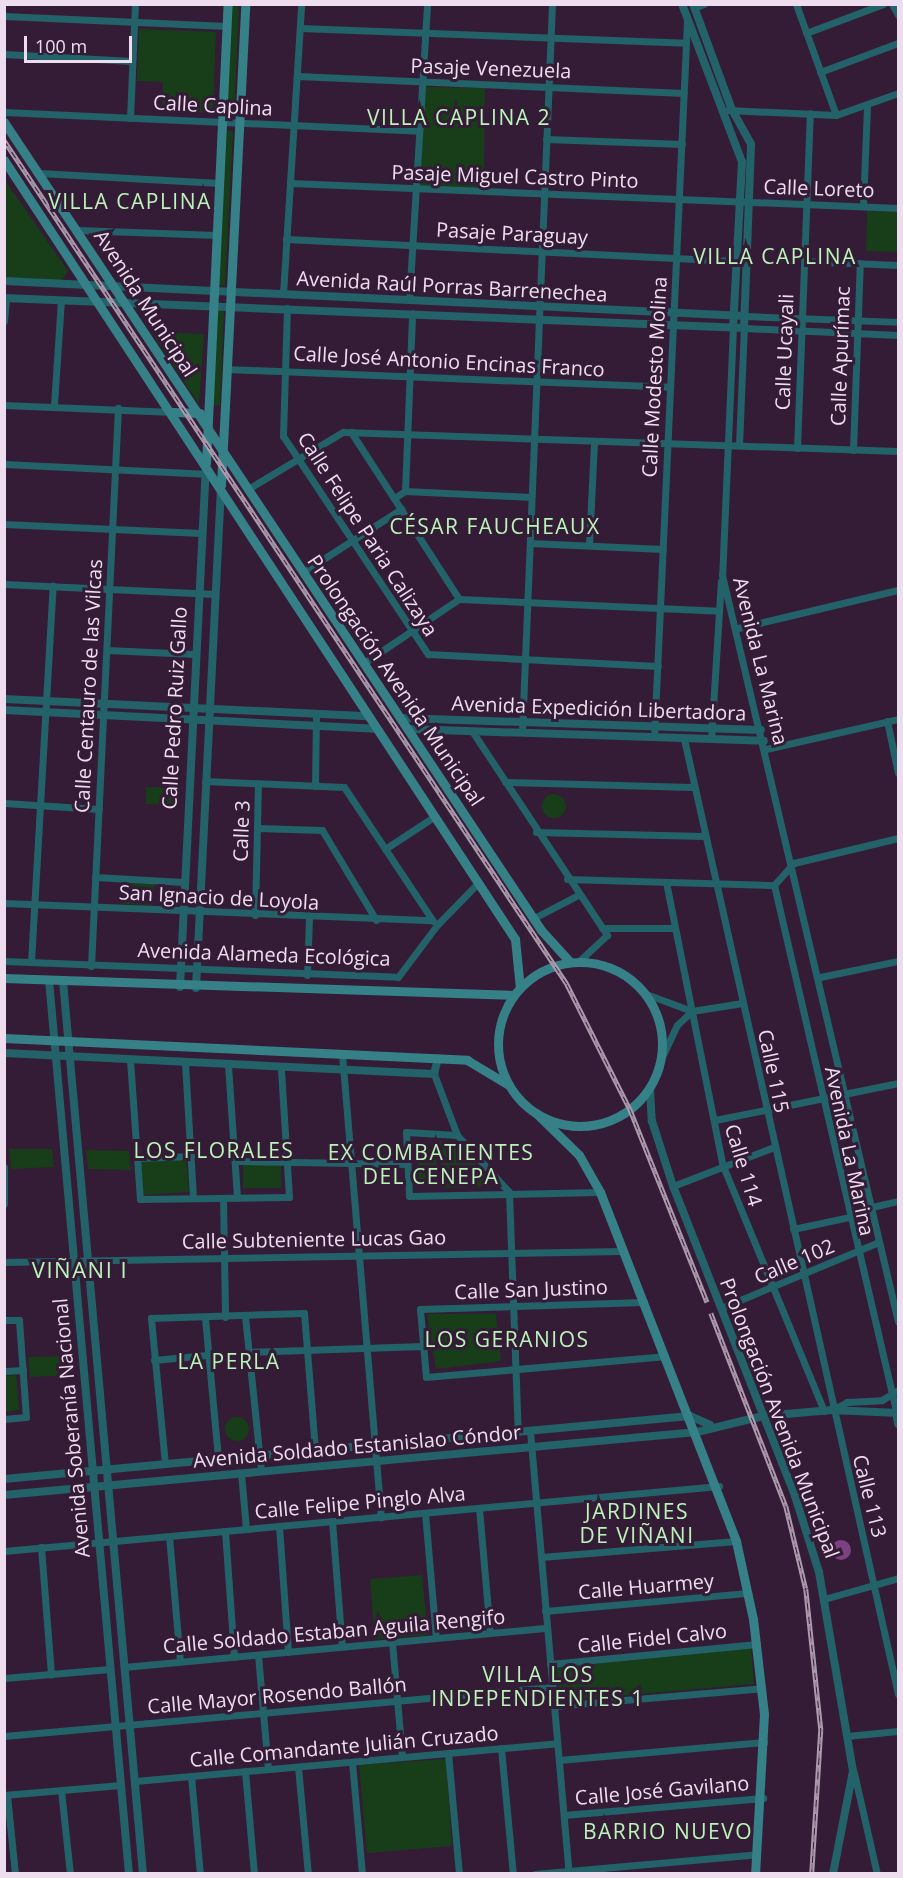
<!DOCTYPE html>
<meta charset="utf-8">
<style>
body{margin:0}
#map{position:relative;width:903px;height:1878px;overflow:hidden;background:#341b36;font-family:"Open Sans",sans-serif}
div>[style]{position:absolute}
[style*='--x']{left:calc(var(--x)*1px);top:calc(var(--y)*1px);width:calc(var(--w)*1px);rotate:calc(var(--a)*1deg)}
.green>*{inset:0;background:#173e18}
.round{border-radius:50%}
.water>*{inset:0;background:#7b4181}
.minor>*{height:7px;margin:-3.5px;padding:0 3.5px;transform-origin:3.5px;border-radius:3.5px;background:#226268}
.tertiary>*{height:8px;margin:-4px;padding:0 4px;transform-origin:4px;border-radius:4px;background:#226268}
.secondary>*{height:9px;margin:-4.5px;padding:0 4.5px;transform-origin:4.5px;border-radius:4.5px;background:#368087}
.secondary>.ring{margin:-4.5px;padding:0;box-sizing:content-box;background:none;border:9px solid #368087;border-radius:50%}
.rail>*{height:4.5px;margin-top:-2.25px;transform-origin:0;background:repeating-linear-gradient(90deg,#341b36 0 7px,#ad9aae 0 14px);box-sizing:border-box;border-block:2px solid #ad9aae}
span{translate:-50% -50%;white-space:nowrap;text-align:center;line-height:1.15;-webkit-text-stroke:6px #341b36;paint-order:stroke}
.street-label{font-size:20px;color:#edddee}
.neighbourhood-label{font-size:21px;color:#baf4b8;letter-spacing:1.5px}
.quarter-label{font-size:22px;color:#baf4b8;letter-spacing:1.5px}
.frame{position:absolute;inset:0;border:6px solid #edddee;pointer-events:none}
.scale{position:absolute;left:24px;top:36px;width:108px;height:27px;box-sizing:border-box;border:3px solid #edddee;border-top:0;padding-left:8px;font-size:18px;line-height:21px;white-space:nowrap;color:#edddee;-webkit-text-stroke:4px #341b36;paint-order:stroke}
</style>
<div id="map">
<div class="green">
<i style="clip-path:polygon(232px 5px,239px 5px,234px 115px,226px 115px)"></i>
<i style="clip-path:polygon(139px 29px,216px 32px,213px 113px,162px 111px,163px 82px,137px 81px)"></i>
<i style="clip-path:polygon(424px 87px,485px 88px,484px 190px,420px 187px)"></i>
<i style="clip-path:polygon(225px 130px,233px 131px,225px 286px,218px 285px)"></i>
<i style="clip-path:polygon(5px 180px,68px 271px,61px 282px,5px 279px)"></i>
<i style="clip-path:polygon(867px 211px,898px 212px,898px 252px,866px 251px)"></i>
<i style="clip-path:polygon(217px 310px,224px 312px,220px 405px,212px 405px)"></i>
<i style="clip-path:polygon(151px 332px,204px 334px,199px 404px)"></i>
<i style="clip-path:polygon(146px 787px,176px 788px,175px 805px,146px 804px)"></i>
<i class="round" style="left:542px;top:794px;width:24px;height:24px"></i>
<i style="clip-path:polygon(123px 883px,154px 884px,153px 905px,122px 904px)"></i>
<i style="clip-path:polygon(439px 1141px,454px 1141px,491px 1180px,488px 1187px,443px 1188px)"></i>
<i style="clip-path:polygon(435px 1148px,438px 1182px,419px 1184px,417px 1150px)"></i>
<i style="clip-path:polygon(9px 1149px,52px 1149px,54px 1167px,11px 1169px)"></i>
<i style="clip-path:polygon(86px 1150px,129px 1151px,131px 1170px,88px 1169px)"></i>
<i style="clip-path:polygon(140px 1159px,186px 1159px,189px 1192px,144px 1195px)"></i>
<i style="clip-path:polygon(243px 1164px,281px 1164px,281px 1188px,243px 1188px)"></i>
<i style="clip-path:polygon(427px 1314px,496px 1314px,501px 1361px,436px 1369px)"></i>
<i style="clip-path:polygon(71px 1356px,73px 1375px,30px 1377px,28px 1357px)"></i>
<i style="clip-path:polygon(16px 1375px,19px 1410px,5px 1412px,5px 1376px)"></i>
<i class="round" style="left:225px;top:1417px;width:24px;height:24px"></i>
<i style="clip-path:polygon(422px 1575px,428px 1635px,375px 1639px,370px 1579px)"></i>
<i style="clip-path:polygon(751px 1648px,754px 1684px,558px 1701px,556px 1667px)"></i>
<i style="clip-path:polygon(446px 1759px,452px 1846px,367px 1853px,359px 1765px)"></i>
</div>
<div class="water">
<i class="round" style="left:831px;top:1540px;width:20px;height:20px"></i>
</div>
<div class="minor">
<i style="--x:796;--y:4;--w:118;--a:70.2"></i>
<i style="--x:892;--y:4;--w:13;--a:61"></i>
<i style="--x:694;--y:8;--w:11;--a:-22"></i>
<i style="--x:4;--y:16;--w:223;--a:2.6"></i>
<i style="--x:300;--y:28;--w:386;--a:2.2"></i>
<i style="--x:806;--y:33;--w:82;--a:-20.6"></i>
<i style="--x:4;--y:54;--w:128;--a:3.1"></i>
<i style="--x:820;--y:72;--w:83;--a:-20.4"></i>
<i style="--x:297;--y:76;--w:387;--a:2.5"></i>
<i style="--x:728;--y:110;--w:108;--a:2.7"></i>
<i style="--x:836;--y:115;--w:66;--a:-19.5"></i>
<i style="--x:4;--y:112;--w:415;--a:2.6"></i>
<i style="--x:130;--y:118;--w:114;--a:-87.5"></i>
<i style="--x:546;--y:139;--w:136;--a:2.1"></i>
<i style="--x:39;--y:173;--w:181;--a:3.2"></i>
<i style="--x:290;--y:183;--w:609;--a:2.35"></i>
<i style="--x:863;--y:206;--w:101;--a:-87.7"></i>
<i style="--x:77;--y:230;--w:140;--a:2"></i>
<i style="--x:286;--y:239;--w:451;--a:2.8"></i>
<i style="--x:804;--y:261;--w:94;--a:2.4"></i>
<i style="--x:283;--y:294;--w:291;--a:-86.4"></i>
<i style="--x:409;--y:300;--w:297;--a:-86.5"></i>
<i style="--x:287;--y:308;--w:128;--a:91.8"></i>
<i style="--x:283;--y:436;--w:262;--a:56.4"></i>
<i style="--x:428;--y:654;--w:230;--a:3"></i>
<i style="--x:745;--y:316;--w:153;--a:2.2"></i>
<i style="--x:4;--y:321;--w:23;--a:-85"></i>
<i style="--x:733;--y:327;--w:248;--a:92.5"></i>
<i style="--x:722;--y:575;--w:767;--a:76.74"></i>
<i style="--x:226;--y:369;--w:444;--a:2.3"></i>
<i style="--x:4;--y:405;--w:169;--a:2.4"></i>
<i style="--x:54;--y:405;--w:105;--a:-86.2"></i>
<i style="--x:351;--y:432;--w:199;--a:57.1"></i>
<i style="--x:739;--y:445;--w:117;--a:-87.6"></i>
<i style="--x:744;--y:328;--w:154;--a:2.6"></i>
<i style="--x:797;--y:448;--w:335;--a:-87.8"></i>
<i style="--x:853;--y:450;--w:187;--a:-87.9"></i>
<i style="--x:4;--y:464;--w:201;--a:2.8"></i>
<i style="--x:248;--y:489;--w:111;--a:-31"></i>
<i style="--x:343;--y:432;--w:555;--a:1.96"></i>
<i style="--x:405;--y:491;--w:178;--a:-87.7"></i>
<i style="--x:394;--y:498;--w:13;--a:-32"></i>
<i style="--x:405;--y:491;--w:126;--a:2.7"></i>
<i style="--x:4;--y:524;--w:197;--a:2.6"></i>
<i style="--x:530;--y:543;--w:133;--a:2.6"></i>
<i style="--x:589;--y:545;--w:104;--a:-87.2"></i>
<i style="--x:303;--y:572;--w:117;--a:-32.7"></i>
<i style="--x:4;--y:584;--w:211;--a:2.7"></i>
<i style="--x:459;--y:599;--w:260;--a:2.6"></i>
<i style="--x:738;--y:628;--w:164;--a:-13.4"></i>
<i style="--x:107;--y:650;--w:87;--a:2.6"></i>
<i style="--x:364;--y:663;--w:115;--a:-34"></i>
<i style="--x:887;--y:721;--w:53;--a:78.1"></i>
<i style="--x:472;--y:731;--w:245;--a:56.5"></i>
<i style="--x:607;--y:935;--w:38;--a:137"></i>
<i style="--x:522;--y:732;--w:729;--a:-87.64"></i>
<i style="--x:654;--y:737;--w:716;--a:-87.36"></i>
<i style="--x:684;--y:739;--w:979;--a:77.37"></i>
<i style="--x:711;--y:739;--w:158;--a:-86.4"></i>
<i style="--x:766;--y:749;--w:135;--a:-12.8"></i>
<i style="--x:205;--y:781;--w:139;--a:2.5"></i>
<i style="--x:344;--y:787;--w:161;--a:56.4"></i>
<i style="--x:505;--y:782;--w:187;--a:1.5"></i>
<i style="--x:315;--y:786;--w:72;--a:-89.2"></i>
<i style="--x:4;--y:803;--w:95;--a:3.6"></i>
<i style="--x:257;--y:828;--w:65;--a:1.8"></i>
<i style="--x:322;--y:830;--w:105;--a:59"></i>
<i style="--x:536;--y:832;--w:168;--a:1.4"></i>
<i style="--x:385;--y:849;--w:60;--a:-33.4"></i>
<i style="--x:95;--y:877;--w:89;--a:3.2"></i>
<i style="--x:567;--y:879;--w:207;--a:1.7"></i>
<i style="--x:774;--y:885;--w:30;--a:-48"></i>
<i style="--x:794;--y:863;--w:107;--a:-13.5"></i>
<i style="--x:666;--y:882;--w:290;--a:78.7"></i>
<i style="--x:723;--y:1166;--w:265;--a:67.6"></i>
<i style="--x:774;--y:885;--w:540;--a:76.94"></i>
<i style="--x:4;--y:903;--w:428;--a:2.3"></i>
<i style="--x:255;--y:915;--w:131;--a:-88.7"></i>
<i style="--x:534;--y:918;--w:50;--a:-27.6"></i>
<i style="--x:602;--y:928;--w:73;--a:0"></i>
<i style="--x:4;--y:961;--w:394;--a:2.3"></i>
<i style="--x:398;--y:977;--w:65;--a:-53.1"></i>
<i style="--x:437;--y:925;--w:60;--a:-45.7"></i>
<i style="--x:31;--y:962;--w:377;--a:-86.7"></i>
<i style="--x:91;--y:966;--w:559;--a:-87.23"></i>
<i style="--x:307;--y:975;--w:58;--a:-88"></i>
<i style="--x:820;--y:977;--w:80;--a:-11.6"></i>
<i style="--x:646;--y:994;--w:49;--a:20.3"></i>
<i style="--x:692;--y:1011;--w:51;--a:-9.1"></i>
<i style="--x:342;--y:1054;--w:465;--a:85.2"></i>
<i style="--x:662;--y:1057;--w:35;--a:-65"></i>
<i style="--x:677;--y:1025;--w:21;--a:-43"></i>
<i style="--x:130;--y:1060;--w:139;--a:85.9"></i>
<i style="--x:140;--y:1199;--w:149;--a:-0.8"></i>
<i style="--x:289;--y:1197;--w:128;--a:-93.6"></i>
<i style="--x:185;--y:1063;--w:135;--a:86.6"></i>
<i style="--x:228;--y:1065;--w:133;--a:86.1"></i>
<i style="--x:434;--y:1074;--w:65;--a:69.3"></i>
<i style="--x:457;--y:1135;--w:77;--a:47.6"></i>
<i style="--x:715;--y:1120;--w:187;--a:-11.4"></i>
<i style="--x:457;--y:1135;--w:51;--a:-176.6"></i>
<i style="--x:406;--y:1132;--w:64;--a:87.3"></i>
<i style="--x:409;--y:1196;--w:191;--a:-1.2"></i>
<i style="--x:137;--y:1158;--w:54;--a:-2.1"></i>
<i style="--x:235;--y:1161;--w:172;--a:1"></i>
<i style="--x:4;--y:1167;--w:37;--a:90"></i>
<i style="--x:673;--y:1186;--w:108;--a:-21.1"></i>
<i style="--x:509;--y:1192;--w:240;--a:87.9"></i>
<i style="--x:223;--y:1198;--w:119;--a:89"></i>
<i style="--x:872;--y:1207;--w:27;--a:-13"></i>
<i style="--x:793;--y:1229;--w:57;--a:-12.1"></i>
<i style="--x:4;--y:1262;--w:619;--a:-1.02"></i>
<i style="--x:644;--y:1302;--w:224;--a:178.2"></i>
<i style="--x:420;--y:1309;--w:68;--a:85"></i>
<i style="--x:426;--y:1377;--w:239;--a:-5"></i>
<i style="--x:721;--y:1308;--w:171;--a:-22.7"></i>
<i style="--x:245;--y:1316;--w:156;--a:84.1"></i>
<i style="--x:205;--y:1318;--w:142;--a:84.7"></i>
<i style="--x:4;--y:1320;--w:15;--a:0"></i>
<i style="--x:19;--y:1320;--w:97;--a:85.9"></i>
<i style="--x:26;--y:1417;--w:22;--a:175"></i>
<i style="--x:248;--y:1352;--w:175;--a:-2"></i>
<i style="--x:154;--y:1360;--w:53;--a:-5.4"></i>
<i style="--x:4;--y:1371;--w:19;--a:-3"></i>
<i style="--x:832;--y:1410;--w:17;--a:-28"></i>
<i style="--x:847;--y:1402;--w:35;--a:-3"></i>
<i style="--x:882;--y:1400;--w:19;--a:-32"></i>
<i style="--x:530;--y:1431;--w:445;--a:85"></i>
<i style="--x:165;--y:1464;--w:147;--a:-95.5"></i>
<i style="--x:151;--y:1318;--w:153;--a:-1.9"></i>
<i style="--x:304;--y:1313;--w:138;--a:85.4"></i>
<i style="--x:241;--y:1473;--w:56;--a:84.9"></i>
<i style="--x:479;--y:1508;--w:125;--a:85"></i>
<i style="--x:425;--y:1513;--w:125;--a:85"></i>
<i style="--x:332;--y:1521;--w:126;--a:85.5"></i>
<i style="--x:279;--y:1526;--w:126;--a:85.9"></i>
<i style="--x:225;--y:1531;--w:126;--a:85.9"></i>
<i style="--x:169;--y:1536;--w:126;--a:85"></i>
<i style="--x:41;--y:1547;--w:128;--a:85.5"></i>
<i style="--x:4;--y:1551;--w:718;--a:-5.19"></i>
<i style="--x:541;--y:1557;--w:196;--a:-4.7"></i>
<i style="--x:824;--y:1599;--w:77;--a:-15.8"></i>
<i style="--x:545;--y:1611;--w:204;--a:-5.1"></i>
<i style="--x:392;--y:1642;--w:115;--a:85"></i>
<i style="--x:258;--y:1655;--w:114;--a:85"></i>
<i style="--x:550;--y:1664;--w:208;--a:-5.5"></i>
<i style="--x:124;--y:1667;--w:425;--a:-5.3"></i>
<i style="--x:4;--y:1678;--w:106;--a:-4.9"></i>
<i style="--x:554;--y:1706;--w:209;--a:-4.9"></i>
<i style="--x:4;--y:1736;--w:550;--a:-5.11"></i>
<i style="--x:847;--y:1736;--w:51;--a:-5.6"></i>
<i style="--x:501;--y:1748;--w:127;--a:84.6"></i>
<i style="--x:448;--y:1753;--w:121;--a:84.8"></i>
<i style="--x:559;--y:1760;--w:206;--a:-5"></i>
<i style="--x:352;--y:1762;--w:112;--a:84.9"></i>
<i style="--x:298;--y:1767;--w:107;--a:84.7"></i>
<i style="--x:245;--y:1771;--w:103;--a:85"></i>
<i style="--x:854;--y:1773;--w:104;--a:77.2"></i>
<i style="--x:191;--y:1776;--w:98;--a:84.8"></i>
<i style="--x:135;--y:1781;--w:424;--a:-5.1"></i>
<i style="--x:61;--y:1790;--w:84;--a:83.9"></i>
<i style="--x:4;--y:1795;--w:117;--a:-4.9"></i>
<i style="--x:7;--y:1795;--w:79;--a:84.2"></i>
<i style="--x:564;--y:1815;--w:200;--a:-4.9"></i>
<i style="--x:535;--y:1874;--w:223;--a:-5.1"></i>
</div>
<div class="tertiary">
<i style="--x:682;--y:4;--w:169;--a:69.2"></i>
<i style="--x:742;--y:162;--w:165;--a:93.1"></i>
<i style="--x:4;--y:281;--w:742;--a:2.7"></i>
<i style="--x:4;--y:298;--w:741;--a:2.32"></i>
<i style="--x:744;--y:328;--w:184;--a:-87.8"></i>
<i style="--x:751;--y:144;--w:39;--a:-119"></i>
<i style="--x:732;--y:110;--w:113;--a:-110.2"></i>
<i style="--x:4;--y:699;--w:364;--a:2.7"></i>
<i style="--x:4;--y:710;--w:372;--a:2.9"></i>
<i style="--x:400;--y:718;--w:361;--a:1.9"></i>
<i style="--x:408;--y:729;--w:356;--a:1.9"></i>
<i style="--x:49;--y:980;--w:898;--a:84.89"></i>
<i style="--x:63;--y:981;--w:897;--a:84.88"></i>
<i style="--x:180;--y:987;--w:524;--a:-87.15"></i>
<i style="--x:196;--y:988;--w:501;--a:-87.14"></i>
<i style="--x:4;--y:1053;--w:431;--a:2.8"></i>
<i style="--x:434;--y:1074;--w:16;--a:-76"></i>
<i style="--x:650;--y:1088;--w:33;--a:87"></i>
<i style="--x:652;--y:1121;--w:68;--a:72.1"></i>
<i style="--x:673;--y:1186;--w:333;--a:68.5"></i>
<i style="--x:795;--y:1496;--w:80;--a:72.5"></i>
<i style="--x:819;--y:1572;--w:202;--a:80.3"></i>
<i style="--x:853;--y:1771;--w:105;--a:101"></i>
<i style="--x:896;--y:1411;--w:13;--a:81"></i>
<i style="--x:4;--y:1479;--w:689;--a:-5.25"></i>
<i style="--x:690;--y:1416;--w:22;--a:24"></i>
<i style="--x:4;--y:1495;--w:696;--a:-5.19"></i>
<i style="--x:697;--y:1432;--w:68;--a:-13.6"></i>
<i style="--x:763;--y:1416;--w:69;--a:-5"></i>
<i style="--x:832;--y:1410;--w:66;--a:2.6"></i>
</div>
<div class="secondary">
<i style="--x:4;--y:122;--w:970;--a:56.39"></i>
<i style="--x:541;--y:930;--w:43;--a:47.8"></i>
<i style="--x:4;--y:160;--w:932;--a:56.74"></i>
<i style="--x:515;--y:939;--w:49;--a:84.2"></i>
<i style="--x:173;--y:412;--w:27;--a:2"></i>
<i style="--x:206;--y:463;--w:460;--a:-87.3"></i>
<i style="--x:221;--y:485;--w:482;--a:-87.1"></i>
<i class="ring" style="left:498px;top:962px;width:155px;height:155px"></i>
<i style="--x:4;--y:978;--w:509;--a:1.91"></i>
<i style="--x:4;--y:1038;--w:464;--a:2.7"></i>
<i style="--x:467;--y:1060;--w:47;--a:31"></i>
<i style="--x:536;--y:1113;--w:60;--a:44.3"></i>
<i style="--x:579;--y:1155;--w:43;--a:60.4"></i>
<i style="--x:600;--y:1192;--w:375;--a:68.7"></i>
<i style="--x:736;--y:1541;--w:80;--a:77.7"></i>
<i style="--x:753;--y:1619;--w:96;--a:83.4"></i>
<i style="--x:764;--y:1714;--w:160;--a:93.2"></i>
</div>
<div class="rail">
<i style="--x:4;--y:140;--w:1015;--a:56.29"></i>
<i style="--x:567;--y:984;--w:140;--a:63.3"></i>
<i style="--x:630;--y:1109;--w:208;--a:68.2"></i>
<i style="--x:711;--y:1313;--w:207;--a:68.8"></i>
<i style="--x:786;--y:1506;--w:85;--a:76.5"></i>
<i style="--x:806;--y:1589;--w:142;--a:83.9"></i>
<i style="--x:821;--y:1730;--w:144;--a:93.6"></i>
</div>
<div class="street-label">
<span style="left:491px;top:68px;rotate:2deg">Pasaje Venezuela</span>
<span style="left:213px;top:105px;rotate:3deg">Calle Caplina</span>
<span style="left:515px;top:176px;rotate:2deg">Pasaje Miguel Castro Pinto</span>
<span style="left:819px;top:188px;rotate:2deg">Calle Loreto</span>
<span style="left:512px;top:233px;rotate:3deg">Pasaje Paraguay</span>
<span style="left:452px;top:286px;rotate:3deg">Avenida Raúl Porras Barrenechea</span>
<span style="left:146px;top:303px;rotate:57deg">Avenida Municipal</span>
<span style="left:784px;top:352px;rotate:-88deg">Calle Ucayali</span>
<span style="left:840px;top:356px;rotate:-88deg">Calle Apurímac</span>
<span style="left:449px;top:361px;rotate:3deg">Calle José Antonio Encinas Franco</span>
<span style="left:654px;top:377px;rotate:-87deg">Calle Modesto Molina</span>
<span style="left:368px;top:534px;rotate:57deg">Calle Felipe Paria Calizaya</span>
<span style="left:761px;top:661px;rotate:76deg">Avenida La Marina</span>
<span style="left:396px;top:680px;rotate:56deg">Prolongación Avenida Municipal</span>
<span style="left:88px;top:686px;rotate:-87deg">Calle Centauro de las Vilcas</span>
<span style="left:174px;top:708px;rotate:-87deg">Calle Pedro Ruiz Gallo</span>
<span style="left:599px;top:708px;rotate:2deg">Avenida Expedición Libertadora</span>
<span style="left:241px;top:831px;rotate:-88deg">Calle 3</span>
<span style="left:219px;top:897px;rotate:3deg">San Ignacio de Loyola</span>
<span style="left:264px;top:954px;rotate:2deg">Avenida Alameda Ecológica</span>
<span style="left:774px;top:1071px;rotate:78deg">Calle 115</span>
<span style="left:850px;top:1151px;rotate:78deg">Avenida La Marina</span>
<span style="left:744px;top:1165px;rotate:73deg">Calle 114</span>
<span style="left:314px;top:1239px;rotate:-1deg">Calle Subteniente Lucas Gao</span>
<span style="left:794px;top:1261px;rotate:-23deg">Calle 102</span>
<span style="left:531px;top:1289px;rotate:-2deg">Calle San Justino</span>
<span style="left:780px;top:1418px;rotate:69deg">Prolongación Avenida Municipal</span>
<span style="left:71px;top:1428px;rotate:-95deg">Avenida Soberanía Nacional</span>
<span style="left:357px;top:1446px;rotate:-5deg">Avenida Soldado Estanislao Cóndor</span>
<span style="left:870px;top:1496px;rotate:76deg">Calle 113</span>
<span style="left:360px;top:1502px;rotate:-5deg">Calle Felipe Pinglo Alva</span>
<span style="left:646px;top:1586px;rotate:-5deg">Calle Huarmey</span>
<span style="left:334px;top:1631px;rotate:-5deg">Calle Soldado Estaban Aguila Rengifo</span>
<span style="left:652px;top:1638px;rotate:-6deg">Calle Fidel Calvo</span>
<span style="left:277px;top:1695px;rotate:-5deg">Calle Mayor Rosendo Ballón</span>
<span style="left:344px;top:1746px;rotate:-5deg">Calle Comandante Julián Cruzado</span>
<span style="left:662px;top:1790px;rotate:-5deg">Calle José Gavilano</span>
</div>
<div class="neighbourhood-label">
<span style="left:459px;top:117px">VILLA CAPLINA 2</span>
<span style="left:130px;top:201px">VILLA CAPLINA</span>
<span style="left:775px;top:256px">VILLA CAPLINA</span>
<span style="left:495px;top:526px">CÉSAR FAUCHEAUX</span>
<span style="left:214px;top:1150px">LOS FLORALES</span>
<span style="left:431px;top:1164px">EX COMBATIENTES<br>DEL CENEPA</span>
<span style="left:507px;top:1339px">LOS GERANIOS</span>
<span style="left:229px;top:1361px">LA PERLA</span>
<span style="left:637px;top:1523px">JARDINES<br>DE VIÑANI</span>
<span style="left:538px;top:1686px">VILLA LOS<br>INDEPENDIENTES 1</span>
<span style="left:668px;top:1831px">BARRIO NUEVO</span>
</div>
<div class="quarter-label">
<span style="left:80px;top:1270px">VIÑANI I</span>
</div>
<div class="frame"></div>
<div class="scale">100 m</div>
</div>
